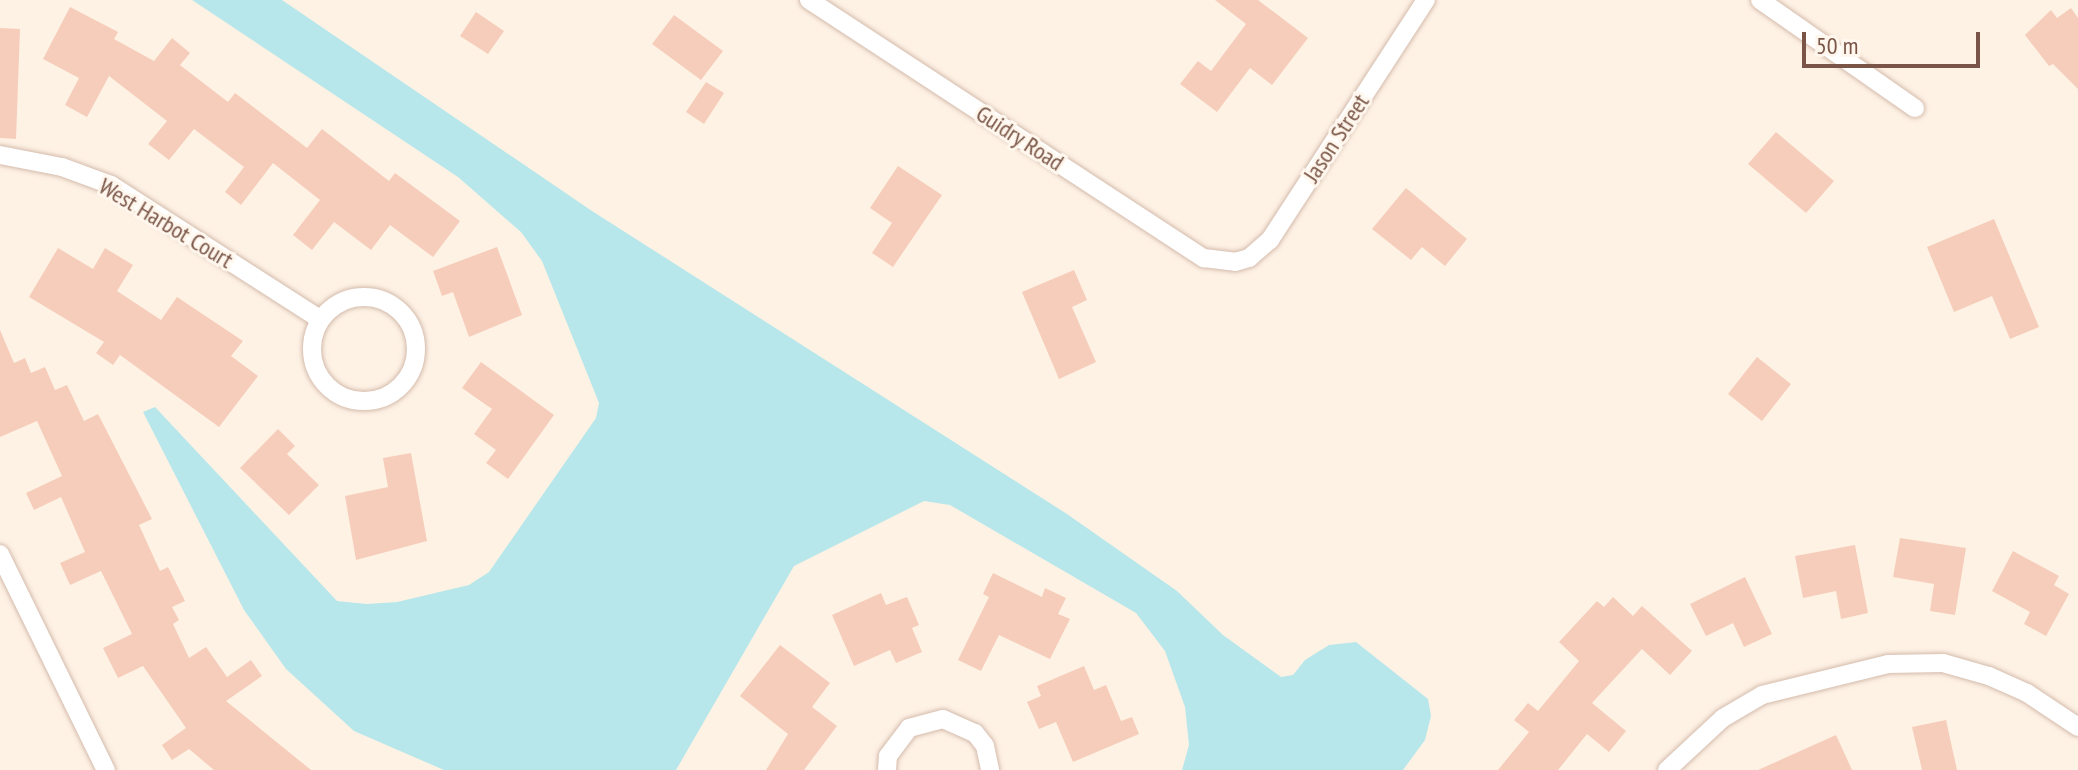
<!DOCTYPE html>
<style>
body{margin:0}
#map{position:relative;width:2078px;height:770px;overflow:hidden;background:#fef2e5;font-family:"PT Sans Narrow",sans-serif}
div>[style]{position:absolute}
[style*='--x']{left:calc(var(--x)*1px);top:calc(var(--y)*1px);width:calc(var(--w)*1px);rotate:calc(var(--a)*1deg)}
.water>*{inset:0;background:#b7e7ea}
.building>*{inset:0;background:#f6cdba}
.roads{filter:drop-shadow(0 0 2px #d4bbac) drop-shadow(0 0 2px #d4bbac)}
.minor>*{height:18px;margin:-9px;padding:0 9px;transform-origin:9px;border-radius:9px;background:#fff}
.minor>.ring{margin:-9px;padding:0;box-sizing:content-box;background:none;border:18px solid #fff;border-radius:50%}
span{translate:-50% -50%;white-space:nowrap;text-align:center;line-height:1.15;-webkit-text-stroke:6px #fff7ed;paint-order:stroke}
.street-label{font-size:24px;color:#7a5547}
.scale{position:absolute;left:1802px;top:32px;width:178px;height:36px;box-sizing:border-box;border:4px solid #7a5547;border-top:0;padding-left:10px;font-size:24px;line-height:28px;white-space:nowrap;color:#7a5547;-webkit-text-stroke:6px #fff7ed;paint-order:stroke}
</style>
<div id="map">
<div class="water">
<i style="clip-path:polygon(192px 0,282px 0,592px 211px,1067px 514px,1177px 591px,1223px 635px,1281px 677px,1293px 675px,1305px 660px,1329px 645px,1356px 642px,1428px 699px,1431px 716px,1425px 740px,1403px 770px,1182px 770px,1189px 745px,1185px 707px,1165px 651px,1136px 613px,950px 505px,924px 501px,794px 566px,676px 770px,444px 770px,354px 731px,286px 669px,244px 610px,143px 412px,155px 407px,337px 601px,367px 604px,397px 602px,469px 585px,489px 572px,596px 418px,599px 403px,542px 261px,521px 232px,458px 177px)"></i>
</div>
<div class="building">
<i style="clip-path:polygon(1215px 0,1258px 0,1308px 38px,1272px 85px,1250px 68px,1217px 112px,1180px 84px,1198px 61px,1211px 71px,1246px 24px)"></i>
<i style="clip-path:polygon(70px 7px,118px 32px,114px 39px,154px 61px,172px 38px,190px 53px,180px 65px,228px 102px,235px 93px,307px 148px,322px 129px,389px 181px,395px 173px,460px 221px,433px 257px,390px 225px,371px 250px,334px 222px,312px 250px,293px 235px,320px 200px,273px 163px,241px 205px,225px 192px,244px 167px,194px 129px,169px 160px,148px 144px,167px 121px,109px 76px,87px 117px,65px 105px,79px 78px,43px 59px)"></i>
<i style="clip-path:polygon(2071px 8px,2078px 18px,2078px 89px,2053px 64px,2049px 66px,2025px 35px,2051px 10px,2057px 18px)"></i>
<i style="clip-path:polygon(476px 12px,504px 31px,488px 54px,460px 36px)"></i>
<i style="clip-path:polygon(674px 15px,723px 51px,701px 80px,652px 44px)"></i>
<i style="clip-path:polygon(0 28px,20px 29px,16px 139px,0 138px)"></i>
<i style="clip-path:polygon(706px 82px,724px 93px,704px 124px,686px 112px)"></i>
<i style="clip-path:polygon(1776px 132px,1834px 181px,1806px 213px,1748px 164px)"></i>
<i style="clip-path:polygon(898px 166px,942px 195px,893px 267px,872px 253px,892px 223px,870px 208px)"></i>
<i style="clip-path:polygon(1406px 188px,1467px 239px,1445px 266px,1422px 247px,1411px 260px,1372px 229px)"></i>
<i style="clip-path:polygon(1994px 219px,2039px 327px,2010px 339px,1992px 296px,1954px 312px,1927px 247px)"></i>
<i style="clip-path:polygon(497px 247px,522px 315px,469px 337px,453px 292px,442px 296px,433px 271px)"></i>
<i style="clip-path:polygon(58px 248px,93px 269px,105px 248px,133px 265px,117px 291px,161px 320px,177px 297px,243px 341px,231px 356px,258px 376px,219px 427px,120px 355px,113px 365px,96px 353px,104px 342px,29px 297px)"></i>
<i style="clip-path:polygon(1074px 270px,1087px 300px,1072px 307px,1096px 362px,1059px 379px,1022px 292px)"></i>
<i style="clip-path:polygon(0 330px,14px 363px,25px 358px,31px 373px,45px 367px,55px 390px,67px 385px,84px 421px,98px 414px,152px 519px,139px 525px,160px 571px,168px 567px,185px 601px,172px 607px,179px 620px,173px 624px,189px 658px,206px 647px,227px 677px,251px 660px,262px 676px,226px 701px,311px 770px,214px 770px,189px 749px,172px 760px,162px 745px,186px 728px,143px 666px,118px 678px,103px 648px,132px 634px,101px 571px,70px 585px,60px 563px,85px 552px,61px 497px,34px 510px,26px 493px,62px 476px,37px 421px,0 437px)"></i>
<i style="clip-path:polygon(1757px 357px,1791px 384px,1762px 421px,1728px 394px)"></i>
<i style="clip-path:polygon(481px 362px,554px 415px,508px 479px,486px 463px,496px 450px,474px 434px,492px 409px,462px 388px)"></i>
<i style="clip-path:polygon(278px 429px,295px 446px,287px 454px,319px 485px,289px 515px,240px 468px)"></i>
<i style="clip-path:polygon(411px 453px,427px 541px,356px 560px,345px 496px,388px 487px,383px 458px)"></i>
<i style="clip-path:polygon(1900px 538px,1966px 548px,1955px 615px,1930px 611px,1934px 584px,1893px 577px)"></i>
<i style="clip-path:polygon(1855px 545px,1868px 613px,1841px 619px,1836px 591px,1803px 598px,1795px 556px)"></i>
<i style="clip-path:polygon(2013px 551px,2059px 576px,2054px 585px,2069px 594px,2046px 636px,2024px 624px,2030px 612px,1992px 591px)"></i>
<i style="clip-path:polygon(993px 573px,1042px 597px,1045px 588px,1066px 598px,1058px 614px,1070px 619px,1050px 659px,999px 635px,981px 671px,958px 660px,989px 597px,983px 594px)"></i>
<i style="clip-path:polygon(1745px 577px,1772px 634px,1744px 647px,1733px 623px,1706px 636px,1690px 604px)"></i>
<i style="clip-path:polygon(881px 593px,886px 605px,907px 597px,919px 625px,912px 628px,922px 652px,896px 663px,890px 650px,854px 666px,832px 615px)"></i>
<i style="clip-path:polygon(1613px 597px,1633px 616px,1642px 606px,1692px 651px,1670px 675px,1642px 649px,1592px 703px,1626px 731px,1609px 752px,1587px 734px,1558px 770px,1498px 770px,1529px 732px,1514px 720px,1528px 703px,1538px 711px,1579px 661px,1559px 642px,1597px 601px,1604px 607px)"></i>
<i style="clip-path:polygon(780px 645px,830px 683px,812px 707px,837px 726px,804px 770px,766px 770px,788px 734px,740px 696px)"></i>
<i style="clip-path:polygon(1084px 666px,1094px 690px,1106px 685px,1121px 721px,1132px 717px,1139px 734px,1073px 762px,1056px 722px,1039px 729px,1027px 702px,1041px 696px,1037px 686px)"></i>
<i style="clip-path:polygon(1946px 720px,1957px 770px,1922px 770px,1912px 727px)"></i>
<i style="clip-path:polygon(1836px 735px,1852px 770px,1758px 770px)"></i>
</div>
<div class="roads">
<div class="minor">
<i style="--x:809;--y:0;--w:472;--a:33.2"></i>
<i style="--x:1204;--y:258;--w:31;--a:7"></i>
<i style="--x:1235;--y:262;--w:15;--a:-16"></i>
<i style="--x:1249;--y:258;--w:28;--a:-41"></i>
<i style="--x:1270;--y:240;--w:286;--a:-57"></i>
<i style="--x:1760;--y:0;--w:189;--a:34.9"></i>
<i style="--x:0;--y:155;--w:63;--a:11"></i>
<i style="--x:62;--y:167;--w:52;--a:20.2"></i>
<i style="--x:111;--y:185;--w:248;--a:32.7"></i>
<i class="ring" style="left:312px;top:297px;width:86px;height:86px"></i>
<i style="--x:0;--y:554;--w:241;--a:63.9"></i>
<i style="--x:887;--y:770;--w:14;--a:-86"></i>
<i style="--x:888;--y:756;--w:35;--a:-53"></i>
<i style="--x:909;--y:728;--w:35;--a:-15"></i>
<i style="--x:943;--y:719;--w:35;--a:24"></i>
<i style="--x:975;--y:733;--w:16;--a:52"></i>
<i style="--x:985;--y:746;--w:25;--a:78"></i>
<i style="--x:1667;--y:770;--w:76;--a:-42.9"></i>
<i style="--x:1723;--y:718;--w:45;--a:-30.5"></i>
<i style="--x:1762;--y:695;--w:130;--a:-13.8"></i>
<i style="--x:1888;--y:664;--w:55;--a:-1"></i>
<i style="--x:1943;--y:663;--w:48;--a:15.8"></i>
<i style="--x:1989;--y:676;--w:42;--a:24.1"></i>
<i style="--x:2027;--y:693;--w:61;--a:33.7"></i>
</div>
</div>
<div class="street-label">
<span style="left:1020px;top:138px;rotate:33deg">Guidry Road</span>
<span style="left:1336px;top:138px;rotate:-57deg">Jason Street</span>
<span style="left:166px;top:223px;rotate:31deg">West Harbot Court</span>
</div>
<div class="scale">50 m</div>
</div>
